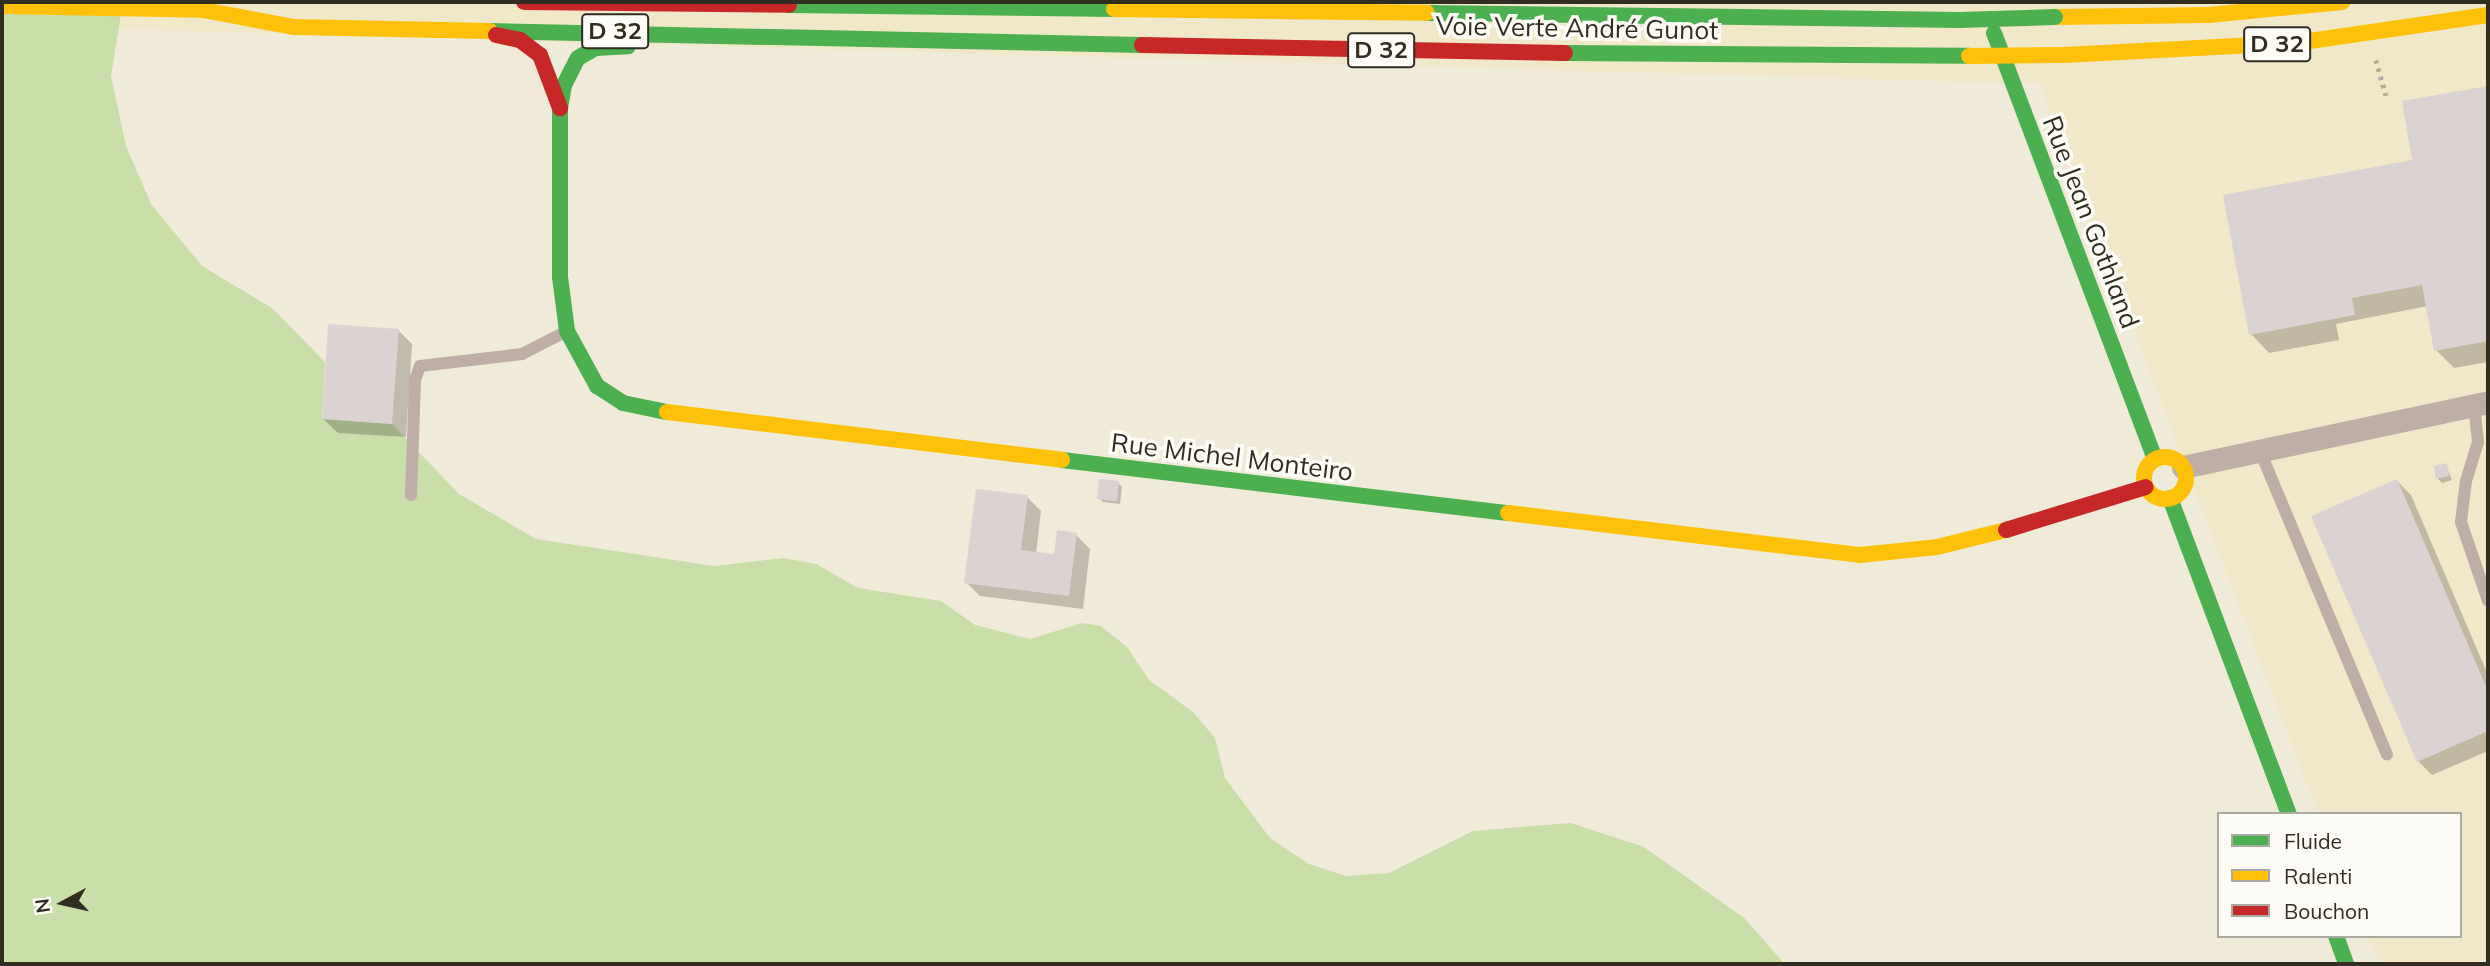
<!DOCTYPE html>
<meta charset="utf-8">
<style>
body{margin:0}
#map{position:relative;width:2490px;height:966px;overflow:hidden;background:#f0ead8;font-family:Mulish,sans-serif}
div>[style]{position:absolute}
[style*='--x']{left:calc(var(--x)*1px);top:calc(var(--y)*1px);width:calc(var(--w)*1px);rotate:calc(var(--a)*1deg)}
.built>*{inset:0;background:#f1e7c9}
.green>*{inset:0;background:#c9dea9}
.shadow>*{inset:0;background:#0003}
.building>*{inset:0;background:#dbd3d1}
.path>*{height:4.5px;margin-top:-2.25px;transform-origin:0;background:repeating-linear-gradient(90deg,#b8aca2 0 3.5px,transparent 0 8.5px)}
.lane>*{height:12px;margin:-6px;padding:0 6px;transform-origin:6px;border-radius:6px;background:#beaea5}
.street>*{height:23px;margin:-11.5px;padding:0 11.5px;transform-origin:11.5px;border-radius:11.5px;background:#beaea5}
.fast>*{height:16px;margin:-8px;padding:0 8px;transform-origin:8px;border-radius:8px;background:#4caf50}
.slow>*{height:16px;margin:-8px;padding:0 8px;transform-origin:8px;border-radius:8px;background:#ffc107}
.slow>.ring{margin:-8px;padding:0;box-sizing:content-box;background:none;border:16px solid #ffc107;border-radius:50%}
.jam>*{height:16px;margin:-8px;padding:0 8px;transform-origin:8px;border-radius:8px;background:#c62828}
.fast-bridge>*{height:16px;margin:-8px;padding:0 8px;transform-origin:8px;border-radius:8px;background:#4caf50}
.slow-bridge>*{height:16px;margin:-8px;padding:0 8px;transform-origin:8px;border-radius:8px;background:#ffc107}
span{translate:-50% -50%;white-space:nowrap;text-align:center;line-height:1.15;-webkit-text-stroke:7px #fefcf6;paint-order:stroke}
.shield-label span{padding:2px 5px;background:#fefcf6;border:2px solid;border-radius:5px;-webkit-text-stroke-width:0}
.shield-label{font-size:24px;color:#312d20;font-weight:700}
.street-label{font-size:26px;color:#312d20}
.frame{position:absolute;inset:0;border:4px solid #312d20;pointer-events:none}
.legend{position:absolute;left:2217px;top:812px;width:245px;height:126px;box-sizing:border-box;background:#fefcf6;border:2px solid #aca9a0;margin:0;padding:9px 12px;list-style:none;font-size:21px;color:#312d20}
.legend li{display:flex;align-items:center;gap:14px;height:35px}
.legend b{width:35px;border:2px solid #aca9a0}
.north{position:absolute;left:28px;top:868px;width:70px;height:70px;-webkit-text-stroke:5px #fefcf6;paint-order:stroke;rotate:262deg;font-size:19px;font-weight:700;line-height:28px;text-align:center;color:#312d20}
.north::after{content:'';display:block;margin:auto;width:24px;height:32px;background:#312d20;clip-path:polygon(50% 0,100% 100%,50% 72%,0 100%)}
</style>
<div id="map">
<div class="built">
<i style="clip-path:polygon(123px 2px,2488px 2px,2488px 964px,2381px 964px,2368px 936px,2460px 936px,2460px 814px,2318px 814px,2040px 84px,119px 29px)"></i>
</div>
<div class="green">
<i style="clip-path:polygon(2px 2px,123px 2px,111px 76px,126px 146px,151px 204px,202px 266px,272px 308px,325px 362px,322px 419px,392px 424px,459px 494px,536px 539px,714px 566px,784px 558px,816px 564px,858px 588px,941px 601px,975px 625px,1030px 639px,1082px 623px,1101px 626px,1127px 647px,1149px 680px,1193px 712px,1215px 738px,1225px 778px,1270px 838px,1309px 864px,1346px 876px,1389px 873px,1473px 831px,1571px 823px,1644px 847px,1744px 918px,1785px 964px,2px 964px)"></i>
</div>
<div class="shadow">
<i style="clip-path:polygon(2488px 88px,2488px 362px,2454px 368px,2436px 350px,2428px 306px,2336px 324px,2339px 340px,2269px 353px,2251px 334px,2415px 161px,2404px 103px)"></i>
<i style="clip-path:polygon(398px 330px,412px 344px,406px 437px,338px 433px,323px 419px)"></i>
<i style="clip-path:polygon(2446px 465px,2452px 480px,2442px 483px,2438px 479px)"></i>
<i style="clip-path:polygon(2397px 481px,2411px 495px,2488px 675px,2488px 751px,2432px 775px,2418px 761px)"></i>
<i style="clip-path:polygon(1118px 483px,1122px 487px,1120px 504px,1103px 502px,1099px 498px)"></i>
<i style="clip-path:polygon(1027px 497px,1041px 511px,1036px 554px,1055px 556px,1076px 535px,1090px 549px,1083px 609px,980px 596px,966px 582px)"></i>
</div>
<div class="building">
<i style="clip-path:polygon(2488px 86px,2488px 341px,2434px 351px,2422px 285px,2352px 298px,2355px 315px,2249px 335px,2223px 195px,2412px 160px,2402px 101px)"></i>
<i style="clip-path:polygon(328px 324px,399px 329px,392px 424px,322px 419px)"></i>
<i style="clip-path:polygon(2447px 463px,2449px 476px,2436px 479px,2434px 466px)"></i>
<i style="clip-path:polygon(1099px 479px,1119px 481px,1117px 501px,1097px 499px)"></i>
<i style="clip-path:polygon(2397px 479px,2488px 691px,2488px 731px,2417px 762px,2311px 516px)"></i>
<i style="clip-path:polygon(976px 489px,1028px 495px,1021px 550px,1054px 554px,1057px 530px,1077px 533px,1069px 596px,964px 583px)"></i>
</div>
<div class="path">
<i style="--x:2376;--y:60;--w:37;--a:74"></i>
</div>
<div class="lane">
<i style="--x:2474;--y:404;--w:38;--a:84"></i>
<i style="--x:2478;--y:442;--w:41;--a:107.1"></i>
<i style="--x:2466;--y:481;--w:41;--a:97"></i>
<i style="--x:2461;--y:522;--w:83;--a:71.1"></i>
<i style="--x:2260;--y:451;--w:329;--a:67.3"></i>
<i style="--x:411;--y:495;--w:115;--a:-88"></i>
<i style="--x:415;--y:380;--w:15;--a:-70"></i>
<i style="--x:420;--y:366;--w:103;--a:-6.7"></i>
<i style="--x:522;--y:354;--w:51;--a:-27.1"></i>
</div>
<div class="street">
<i style="--x:2183;--y:467;--w:312;--a:-12"></i>
</div>
<div class="fast">
<i style="--x:789;--y:5;--w:325;--a:0.7"></i>
<i style="--x:1427;--y:13;--w:532;--a:0.75"></i>
<i style="--x:490;--y:31;--w:652;--a:1.23"></i>
<i style="--x:1994;--y:33;--w:455;--a:69.3"></i>
<i style="--x:1565;--y:53;--w:404;--a:0.4"></i>
<i style="--x:560;--y:108;--w:169;--a:90"></i>
<i style="--x:560;--y:277;--w:54;--a:82.6"></i>
<i style="--x:567;--y:331;--w:63;--a:61.4"></i>
<i style="--x:597;--y:386;--w:31;--a:33"></i>
<i style="--x:623;--y:403;--w:45;--a:11.6"></i>
<i style="--x:560;--y:108;--w:23;--a:-80"></i>
<i style="--x:564;--y:85;--w:30;--a:-63"></i>
<i style="--x:578;--y:58;--w:20;--a:-30"></i>
<i style="--x:595;--y:48;--w:33;--a:-3"></i>
<i style="--x:1062;--y:460;--w:449;--a:6.8"></i>
<i style="--x:2170;--y:498;--w:338;--a:69.4"></i>
<i style="--x:2336;--y:936;--w:30;--a:70"></i>
</div>
<div class="slow">
<i style="--x:2;--y:6;--w:201;--a:1.1"></i>
<i style="--x:203;--y:10;--w:93;--a:10.6"></i>
<i style="--x:294;--y:27;--w:196;--a:1.2"></i>
<i style="--x:1114;--y:9;--w:313;--a:0.7"></i>
<i style="--x:2055;--y:17;--w:154;--a:-0.7"></i>
<i style="--x:2209;--y:15;--w:134;--a:-5.6"></i>
<i style="--x:2064;--y:55;--w:232;--a:-3"></i>
<i style="--x:2296;--y:43;--w:194;--a:-8.3"></i>
<i style="--x:667;--y:412;--w:398;--a:6.9"></i>
<i class="ring" style="left:2144px;top:457px;width:26px;height:26px"></i>
<i style="--x:1508;--y:513;--w:354;--a:6.8"></i>
<i style="--x:1860;--y:555;--w:77;--a:-5.9"></i>
<i style="--x:1937;--y:547;--w:71;--a:-13.8"></i>
</div>
<div class="jam">
<i style="--x:524;--y:2;--w:265;--a:0.6"></i>
<i style="--x:496;--y:35;--w:25;--a:12"></i>
<i style="--x:520;--y:40;--w:25;--a:37"></i>
<i style="--x:540;--y:55;--w:57;--a:69.3"></i>
<i style="--x:1142;--y:45;--w:423;--a:1.1"></i>
<i style="--x:2006;--y:530;--w:146;--a:-17.1"></i>
</div>
<div class="fast-bridge">
<i style="--x:1959;--y:20;--w:96;--a:-1.8"></i>
</div>
<div class="slow-bridge">
<i style="--x:1969;--y:56;--w:95;--a:-0.6"></i>
</div>
<div class="shield-label">
<span style="left:615px;top:31px">D 32</span>
<span style="left:2277px;top:44px">D 32</span>
<span style="left:1381px;top:50px">D 32</span>
</div>
<div class="street-label">
<span style="left:1577px;top:28px;rotate:1deg">Voie Verte André Gunot</span>
<span style="left:2091px;top:222px;rotate:69deg">Rue Jean Gothland</span>
<span style="left:1232px;top:457px;rotate:7deg">Rue Michel Monteiro</span>
</div>
<div class="frame"></div>
<ul class="legend">
<li><b style="height:9px;background:#4caf50"></b>Fluide</li>
<li><b style="height:9px;background:#ffc107"></b>Ralenti</li>
<li><b style="height:9px;background:#c62828"></b>Bouchon</li>
</ul>
<div class="north">N</div>
</div>
